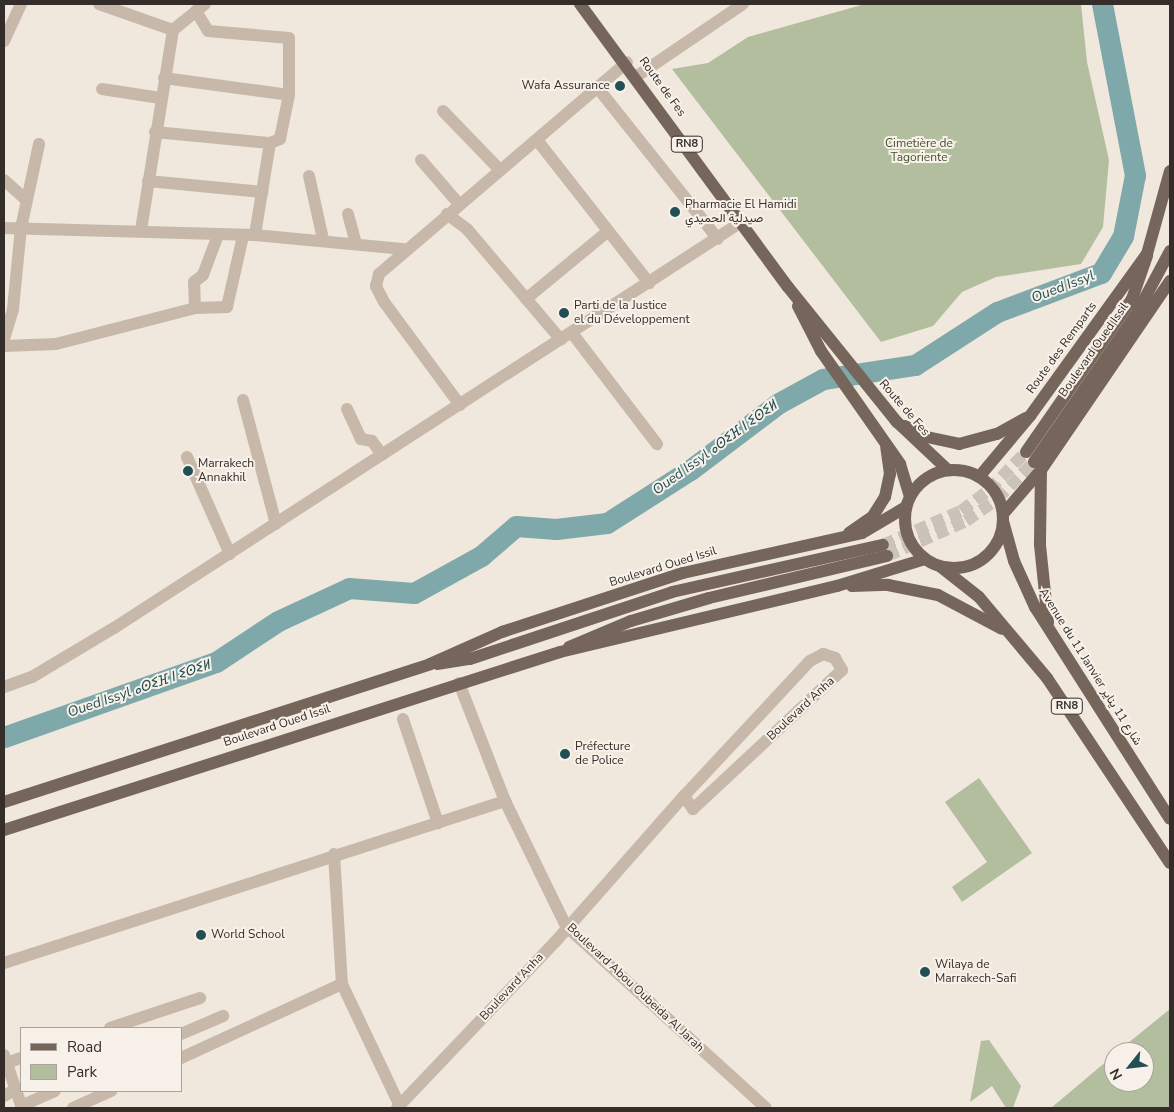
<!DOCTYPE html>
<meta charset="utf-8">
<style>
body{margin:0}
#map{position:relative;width:1174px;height:1112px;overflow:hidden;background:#f0e7dd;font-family:"Nunito Sans",Vazirmatn,"Noto Sans Tifinagh",sans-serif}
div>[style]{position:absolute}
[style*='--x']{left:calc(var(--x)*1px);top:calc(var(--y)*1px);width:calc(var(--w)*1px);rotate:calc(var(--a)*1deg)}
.green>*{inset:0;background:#b3be9f}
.river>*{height:21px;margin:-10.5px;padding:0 10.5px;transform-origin:10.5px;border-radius:10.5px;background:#7fa8aa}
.major-tunnel>*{height:12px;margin-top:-6px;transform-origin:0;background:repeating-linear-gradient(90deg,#cbc2b9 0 12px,transparent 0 18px)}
.minor>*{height:12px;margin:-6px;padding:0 6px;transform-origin:6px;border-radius:6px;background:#c7b8aa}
.major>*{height:12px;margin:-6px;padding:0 6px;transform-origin:6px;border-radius:6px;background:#76655b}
.major>.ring{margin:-6px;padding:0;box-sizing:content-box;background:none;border:12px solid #76655b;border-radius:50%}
.dots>*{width:14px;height:14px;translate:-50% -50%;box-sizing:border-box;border:2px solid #f8f1e9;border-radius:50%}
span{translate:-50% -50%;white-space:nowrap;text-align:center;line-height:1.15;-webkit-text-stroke:4px #f8f1e9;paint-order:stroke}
.shield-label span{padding:1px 4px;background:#f8f1e9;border:1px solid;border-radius:4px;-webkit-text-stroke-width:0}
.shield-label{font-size:11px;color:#352d29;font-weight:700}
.poi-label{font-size:12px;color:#352d29}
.right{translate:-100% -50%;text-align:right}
.left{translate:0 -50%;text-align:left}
.street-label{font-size:12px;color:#352d29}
.park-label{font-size:12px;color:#44512f}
.water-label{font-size:14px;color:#224f53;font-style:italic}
.frame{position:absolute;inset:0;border:5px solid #352d29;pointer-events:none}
.legend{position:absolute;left:20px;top:1027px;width:162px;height:65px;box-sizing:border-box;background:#f8f1e9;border:1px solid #aaa39c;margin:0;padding:6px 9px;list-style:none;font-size:15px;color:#352d29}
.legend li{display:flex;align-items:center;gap:10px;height:25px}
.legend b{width:25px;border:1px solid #aaa39c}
.north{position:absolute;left:1104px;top:1042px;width:50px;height:50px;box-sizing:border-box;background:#f8f1e9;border:1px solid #aaa39c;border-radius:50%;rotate:241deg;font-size:14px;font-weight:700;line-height:20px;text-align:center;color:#352d29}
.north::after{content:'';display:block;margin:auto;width:18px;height:22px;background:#224f53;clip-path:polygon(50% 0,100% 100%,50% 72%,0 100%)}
</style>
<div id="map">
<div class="green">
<i style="clip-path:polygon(865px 4px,1081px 4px,1087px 62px,1109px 160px,1103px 227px,1081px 264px,996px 277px,962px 292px,933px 326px,881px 342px,672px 69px,708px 63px,748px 37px)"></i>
<i style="clip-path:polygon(979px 778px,1032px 853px,962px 902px,952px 887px,987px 862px,945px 802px)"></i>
<i style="clip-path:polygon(1170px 1009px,1170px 1108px,1051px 1108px,1114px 1055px,1114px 1082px,1144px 1082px,1144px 1052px,1117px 1052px)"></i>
<i style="clip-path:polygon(989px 1040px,1021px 1086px,1013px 1108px,1006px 1108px,992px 1086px,970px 1102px,981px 1041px)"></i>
</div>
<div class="river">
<i style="--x:4;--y:737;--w:225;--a:-19.5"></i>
<i style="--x:216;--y:662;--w:74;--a:-33.5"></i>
<i style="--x:278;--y:621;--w:78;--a:-24.9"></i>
<i style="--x:349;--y:588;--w:65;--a:4.4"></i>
<i style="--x:414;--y:593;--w:77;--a:-28.9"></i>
<i style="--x:481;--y:556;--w:46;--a:-40.6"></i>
<i style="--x:516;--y:526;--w:40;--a:4.3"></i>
<i style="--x:556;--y:529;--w:51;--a:-6.7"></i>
<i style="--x:607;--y:523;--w:98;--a:-32.6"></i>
<i style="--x:690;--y:470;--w:111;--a:-37"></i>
<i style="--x:779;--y:403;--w:50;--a:-28.6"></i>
<i style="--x:823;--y:379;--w:93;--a:-8.7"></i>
<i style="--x:915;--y:365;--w:98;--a:-32.9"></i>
<i style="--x:997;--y:312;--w:111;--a:-20.6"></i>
<i style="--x:1101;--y:273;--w:43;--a:-59.3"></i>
<i style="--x:1123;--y:236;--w:62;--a:-78.9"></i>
<i style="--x:1135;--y:175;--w:174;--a:-100.9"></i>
</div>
<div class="major-tunnel">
<i style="--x:883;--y:545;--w:85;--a:-23.6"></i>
<i style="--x:961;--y:511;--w:35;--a:-37"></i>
<i style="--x:989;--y:490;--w:53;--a:-45.8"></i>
<i style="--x:887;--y:556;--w:86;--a:-23.9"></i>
<i style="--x:966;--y:521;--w:38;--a:-35"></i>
<i style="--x:997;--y:499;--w:52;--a:-45"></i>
</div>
<div class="minor">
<i style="--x:99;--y:4;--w:78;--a:19.4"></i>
<i style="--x:196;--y:11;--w:23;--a:59"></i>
<i style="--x:208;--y:31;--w:81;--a:4.9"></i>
<i style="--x:289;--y:38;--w:57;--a:90"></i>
<i style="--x:289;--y:95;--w:45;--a:101.6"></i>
<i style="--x:280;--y:139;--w:11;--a:158"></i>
<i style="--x:270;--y:143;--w:93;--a:99.3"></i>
<i style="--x:4;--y:41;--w:41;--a:-65.3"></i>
<i style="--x:637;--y:76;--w:128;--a:-34.2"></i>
<i style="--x:164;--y:78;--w:126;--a:7.7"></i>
<i style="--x:597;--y:87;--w:194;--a:51.5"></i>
<i style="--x:102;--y:89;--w:59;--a:8.8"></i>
<i style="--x:443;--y:111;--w:82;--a:46"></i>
<i style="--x:155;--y:132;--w:116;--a:5.5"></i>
<i style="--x:537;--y:140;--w:182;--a:51.9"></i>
<i style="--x:421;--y:160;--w:58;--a:49.2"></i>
<i style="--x:309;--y:176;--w:65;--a:77.5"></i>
<i style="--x:4;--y:180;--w:30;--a:42"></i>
<i style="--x:148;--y:181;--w:115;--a:5.5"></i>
<i style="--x:348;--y:214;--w:28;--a:75"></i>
<i style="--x:447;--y:214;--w:25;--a:37"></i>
<i style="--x:467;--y:229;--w:145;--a:49.7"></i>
<i style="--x:4;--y:228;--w:251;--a:1.6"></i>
<i style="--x:255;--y:235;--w:150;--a:5.4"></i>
<i style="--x:141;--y:230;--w:203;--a:-80.9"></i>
<i style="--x:173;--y:30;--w:41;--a:-39.1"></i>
<i style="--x:526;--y:299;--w:105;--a:-39.6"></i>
<i style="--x:195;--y:308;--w:26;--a:-92"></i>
<i style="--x:194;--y:282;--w:11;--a:-38"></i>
<i style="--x:203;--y:275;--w:43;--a:-69.4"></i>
<i style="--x:572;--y:333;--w:140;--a:52.6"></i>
<i style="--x:4;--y:339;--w:31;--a:-73"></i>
<i style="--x:13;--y:309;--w:81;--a:-84.4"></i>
<i style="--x:21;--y:228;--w:86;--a:-77.9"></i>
<i style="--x:4;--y:346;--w:52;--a:-2.2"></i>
<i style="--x:56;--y:344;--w:144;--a:-14.5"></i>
<i style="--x:195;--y:308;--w:32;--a:-2"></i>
<i style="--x:227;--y:307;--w:73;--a:-77.3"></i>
<i style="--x:243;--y:400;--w:128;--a:75.1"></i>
<i style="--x:460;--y:405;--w:128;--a:-126.4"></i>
<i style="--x:384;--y:302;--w:18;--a:-117"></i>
<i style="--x:376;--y:286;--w:12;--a:-76"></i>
<i style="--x:379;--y:274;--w:326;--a:-40.5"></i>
<i style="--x:347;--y:409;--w:33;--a:65"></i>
<i style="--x:361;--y:439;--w:11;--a:10"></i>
<i style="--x:372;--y:441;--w:17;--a:54"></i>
<i style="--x:187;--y:457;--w:106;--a:66.1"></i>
<i style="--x:459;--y:683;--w:127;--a:68.7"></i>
<i style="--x:505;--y:801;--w:139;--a:64"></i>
<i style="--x:566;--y:926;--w:270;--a:42.3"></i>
<i style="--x:4;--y:687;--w:30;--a:-20"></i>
<i style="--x:32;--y:677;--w:96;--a:-30.9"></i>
<i style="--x:114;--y:628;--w:749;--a:-32.91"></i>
<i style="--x:403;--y:719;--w:110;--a:71.4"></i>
<i style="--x:334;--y:854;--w:130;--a:86.5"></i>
<i style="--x:342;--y:984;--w:135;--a:64.6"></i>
<i style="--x:4;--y:963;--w:527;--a:-17.92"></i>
<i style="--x:110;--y:1028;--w:95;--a:-18.4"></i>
<i style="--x:181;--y:1034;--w:46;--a:-23.2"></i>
<i style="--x:4;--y:1055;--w:56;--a:71.2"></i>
<i style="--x:181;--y:1058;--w:177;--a:-24.7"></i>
<i style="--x:7;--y:1063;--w:15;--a:-20"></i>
<i style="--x:4;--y:1096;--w:14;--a:-30"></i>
<i style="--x:21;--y:1106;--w:37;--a:-24"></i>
<i style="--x:73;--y:1108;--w:42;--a:-24.1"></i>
<i style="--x:397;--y:1108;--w:231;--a:-46.4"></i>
<i style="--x:556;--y:941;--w:193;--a:-48.6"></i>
<i style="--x:684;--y:796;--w:185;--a:-47"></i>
<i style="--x:810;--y:661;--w:15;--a:-28"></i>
<i style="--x:823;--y:654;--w:13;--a:18"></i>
<i style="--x:835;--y:658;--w:14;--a:60"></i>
<i style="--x:842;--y:670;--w:204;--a:137"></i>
<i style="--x:693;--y:809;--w:16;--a:-125"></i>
</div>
<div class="major">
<i style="--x:580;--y:4;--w:351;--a:53.7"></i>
<i style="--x:788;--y:287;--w:174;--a:51.1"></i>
<i style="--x:897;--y:422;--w:70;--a:43.3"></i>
<i style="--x:798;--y:306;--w:51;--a:62.9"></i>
<i style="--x:821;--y:351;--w:138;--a:55"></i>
<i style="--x:900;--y:464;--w:34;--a:73"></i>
<i style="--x:905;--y:426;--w:25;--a:27"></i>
<i style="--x:927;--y:437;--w:33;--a:12"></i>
<i style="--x:959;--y:444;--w:39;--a:-15"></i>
<i style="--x:997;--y:434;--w:33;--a:-29"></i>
<i style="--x:1026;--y:452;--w:186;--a:-55.3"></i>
<i style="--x:1132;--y:299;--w:46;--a:-70.8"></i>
<i style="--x:1034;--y:462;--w:183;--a:-55.4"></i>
<i style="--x:1138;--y:311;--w:68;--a:-61.9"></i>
<i class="ring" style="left:905px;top:470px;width:86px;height:86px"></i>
<i style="--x:1041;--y:470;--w:75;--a:90.8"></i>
<i style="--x:1040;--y:545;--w:78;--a:84.1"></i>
<i style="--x:979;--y:477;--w:80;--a:-50.1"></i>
<i style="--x:1030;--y:416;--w:200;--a:-54.2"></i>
<i style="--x:1147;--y:254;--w:86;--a:-74.5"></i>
<i style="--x:1003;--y:514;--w:58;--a:-49.2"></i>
<i style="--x:1041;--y:470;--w:229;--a:-55.7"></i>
<i style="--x:1003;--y:521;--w:41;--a:74.6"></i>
<i style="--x:1014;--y:561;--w:51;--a:65.5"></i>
<i style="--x:1035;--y:607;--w:251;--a:57.5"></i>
<i style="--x:849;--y:533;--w:29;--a:-35"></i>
<i style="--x:873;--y:516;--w:22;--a:-58"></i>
<i style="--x:885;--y:497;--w:24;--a:-78"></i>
<i style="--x:890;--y:474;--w:27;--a:-98"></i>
<i style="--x:941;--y:567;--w:48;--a:38.3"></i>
<i style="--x:979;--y:597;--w:106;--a:50"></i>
<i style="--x:1047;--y:678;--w:222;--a:56.4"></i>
<i style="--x:852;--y:586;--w:36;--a:-2"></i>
<i style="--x:888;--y:585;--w:51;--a:11.3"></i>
<i style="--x:938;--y:595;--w:72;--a:28"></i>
<i style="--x:569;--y:647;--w:67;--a:-22.8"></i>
<i style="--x:631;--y:621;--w:81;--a:-16.4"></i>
<i style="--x:709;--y:598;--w:183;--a:-13.3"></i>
<i style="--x:437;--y:664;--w:33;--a:-9"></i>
<i style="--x:470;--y:659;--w:213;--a:-18.3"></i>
<i style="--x:672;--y:592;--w:216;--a:-12.6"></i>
<i style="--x:4;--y:802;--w:448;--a:-17.9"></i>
<i style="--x:430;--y:664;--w:79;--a:-24"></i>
<i style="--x:502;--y:632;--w:190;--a:-18.1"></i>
<i style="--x:683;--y:573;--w:183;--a:-12.6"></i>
<i style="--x:862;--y:533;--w:51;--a:-30.6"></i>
<i style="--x:4;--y:830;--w:584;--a:-17.75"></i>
<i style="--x:560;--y:652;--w:285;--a:-13.4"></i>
<i style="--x:837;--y:586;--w:92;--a:-17.1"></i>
</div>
<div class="dots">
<i style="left:620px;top:86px;background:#224f53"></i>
<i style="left:675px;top:212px;background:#224f53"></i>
<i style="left:564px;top:313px;background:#224f53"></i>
<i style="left:188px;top:471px;background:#224f53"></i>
<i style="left:565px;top:754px;background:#224f53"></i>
<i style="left:201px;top:935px;background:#224f53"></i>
<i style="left:925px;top:972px;background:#224f53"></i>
</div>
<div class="shield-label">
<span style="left:687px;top:144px">RN8</span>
<span style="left:1067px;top:706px">RN8</span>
</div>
<div class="poi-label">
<span class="right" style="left:610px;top:86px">Wafa Assurance</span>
<span class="left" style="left:685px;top:212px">Pharmacie El Hamidi<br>صيدلية الحميدي</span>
<span class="left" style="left:574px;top:313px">Parti de la Justice<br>el du Développement</span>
<span class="left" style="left:198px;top:471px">Marrakech<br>Annakhil</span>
<span class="left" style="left:575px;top:754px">Préfecture<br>de Police</span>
<span class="left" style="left:211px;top:935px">World School</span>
<span class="left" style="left:935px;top:972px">Wilaya de<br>Marrakech-Safi</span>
</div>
<div class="street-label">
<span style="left:662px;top:87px;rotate:54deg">Route de Fes</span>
<span style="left:1062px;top:348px;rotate:-54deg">Route des Remparts</span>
<span style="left:1094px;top:350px;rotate:-55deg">Boulevard Oued Issil</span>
<span style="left:904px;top:408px;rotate:49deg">Route de Fes</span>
<span style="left:663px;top:567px;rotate:-17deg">Boulevard Oued Issil</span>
<span style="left:1090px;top:667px;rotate:58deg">Avenue du 11 Janvier شارع 11 يناير</span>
<span style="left:801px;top:709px;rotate:-43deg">Boulevard Anha</span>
<span style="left:277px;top:726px;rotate:-18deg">Boulevard Oued Issil</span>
<span style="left:512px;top:987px;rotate:-47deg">Boulevard Anha</span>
<span style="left:635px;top:988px;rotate:43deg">Boulevard Abou Oubeida Al Jarah</span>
</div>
<div class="park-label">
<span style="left:919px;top:151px">Cimetière de<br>Tagoriente</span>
</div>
<div class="water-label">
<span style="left:1063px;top:287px;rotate:-21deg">Oued Issyl</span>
<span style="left:715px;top:448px;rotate:-36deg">Oued Issyl ⴰⵙⵉⴼ ⵏ ⵉⵙⵉⵍ</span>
<span style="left:139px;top:689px;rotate:-19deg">Oued Issyl ⴰⵙⵉⴼ ⵏ ⵉⵙⵉⵍ</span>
</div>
<div class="frame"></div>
<ul class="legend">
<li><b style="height:6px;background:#76655b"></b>Road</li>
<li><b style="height:14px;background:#b3be9f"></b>Park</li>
</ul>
<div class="north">N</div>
</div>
